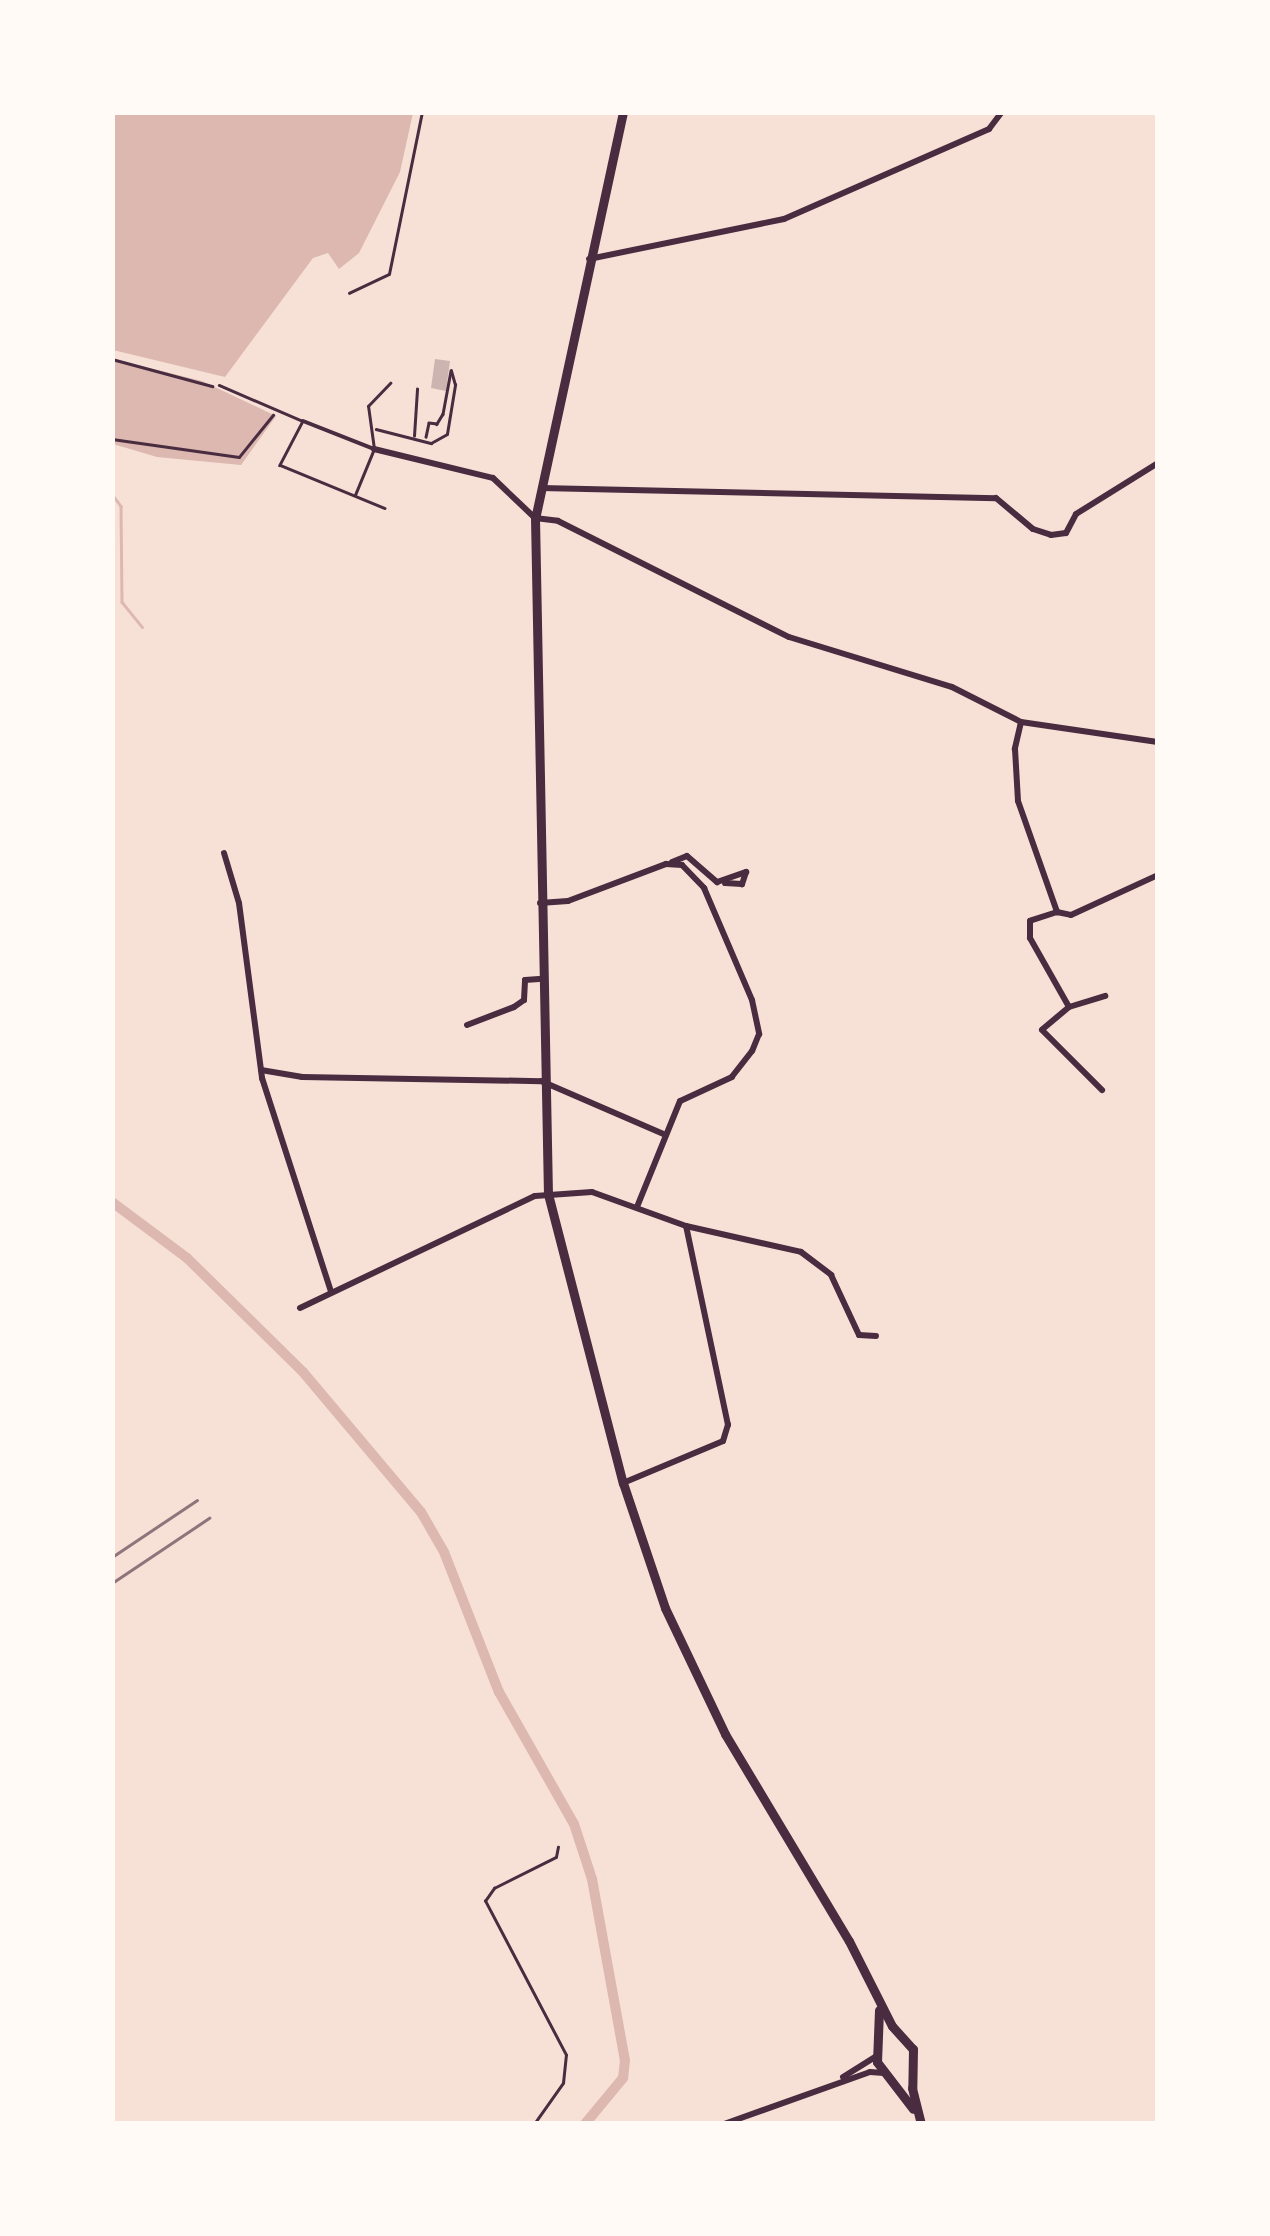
<!DOCTYPE html>
<style>
body{margin:0}
#map{position:relative;width:1270px;height:2236px;overflow:hidden;background:#f7e1d7;font-family:"PT Sans Narrow",sans-serif}
div>[style]{position:absolute}
[style*='--x']{left:calc(var(--x)*1px);top:calc(var(--y)*1px);width:calc(var(--w)*1px);rotate:calc(var(--a)*1deg)}
.water>*{inset:0;background:#dcb8b0}
.stream>*{height:2.5px;margin:-1.25px;padding:0 1.25px;transform-origin:1.25px;border-radius:1.25px;background:#dcb8b0}
.canal>*{height:10px;margin:-5px;padding:0 5px;transform-origin:5px;border-radius:5px;background:#dcb8b0}
.building>*{inset:0;background:#ccb4b1}
.path>*{height:2.5px;margin:-1.25px;padding:0 1.25px;transform-origin:1.25px;border-radius:1.25px;background:#4a2c40}
.service>*{height:2.5px;margin:-1.25px;padding:0 1.25px;transform-origin:1.25px;border-radius:1.25px;background:#4a2c40}
.pedestrian>*{height:4px;margin:-2px;padding:0 2px;transform-origin:2px;border-radius:2px;background:#4a2c40}
.minor>*{height:6px;margin:-3px;padding:0 3px;transform-origin:3px;border-radius:3px;background:#4a2c40}
.secondary>*{height:9px;margin:-4.5px;padding:0 4.5px;transform-origin:4.5px;border-radius:4.5px;background:#4a2c40}
.rail>*{height:2.5px;margin:-1.25px;padding:0 1.25px;transform-origin:1.25px;border-radius:1.25px;background:#8f747c}
span{translate:-50% -50%;white-space:nowrap;text-align:center;line-height:1.15;-webkit-text-stroke:10px #fffaf5;paint-order:stroke}
.frame{position:absolute;inset:0;border:115px solid #fffaf5;pointer-events:none}
</style>
<div id="map">
<div class="water">
<i style="clip-path:polygon(413px 113px,400px 172px,359px 253px,339px 269px,328px 253px,313px 258px,225px 377px,113px 350px,113px 113px)"></i>
<i style="clip-path:polygon(113px 359px,202px 381px,276px 416px,241px 465px,157px 457px,113px 444px)"></i>
</div>
<div class="stream">
<i style="--x:112;--y:494;--w:15;--a:53"></i>
<i style="--x:121;--y:506;--w:96;--a:89.4"></i>
<i style="--x:122;--y:602;--w:32;--a:51"></i>
</div>
<div class="canal">
<i style="--x:112;--y:1202;--w:94;--a:36.7"></i>
<i style="--x:187;--y:1258;--w:163;--a:44.5"></i>
<i style="--x:303;--y:1372;--w:183;--a:49.9"></i>
<i style="--x:421;--y:1512;--w:46;--a:60.1"></i>
<i style="--x:444;--y:1552;--w:150;--a:68.6"></i>
<i style="--x:499;--y:1692;--w:152;--a:60.4"></i>
<i style="--x:574;--y:1824;--w:58;--a:71.9"></i>
<i style="--x:592;--y:1879;--w:184;--a:79.7"></i>
<i style="--x:625;--y:2060;--w:18;--a:96"></i>
<i style="--x:623;--y:2078;--w:60;--a:129.6"></i>
</div>
<div class="building">
<i style="clip-path:polygon(435px 359px,450px 361px,446px 391px,431px 388px)"></i>
</div>
<div class="path">
<i style="--x:349;--y:293;--w:44;--a:-25.4"></i>
<i style="--x:389;--y:274;--w:165;--a:-78.5"></i>
<i style="--x:112;--y:359;--w:104;--a:15.1"></i>
<i style="--x:376;--y:429;--w:57;--a:14.3"></i>
<i style="--x:431;--y:443;--w:18;--a:-29"></i>
<i style="--x:447;--y:434;--w:50;--a:-80.7"></i>
<i style="--x:455;--y:385;--w:15;--a:-106"></i>
<i style="--x:451;--y:371;--w:44;--a:100.5"></i>
<i style="--x:443;--y:414;--w:12;--a:121"></i>
<i style="--x:437;--y:424;--w:8;--a:-173"></i>
<i style="--x:429;--y:423;--w:14;--a:102"></i>
<i style="--x:414;--y:436;--w:47;--a:-86.3"></i>
<i style="--x:112;--y:439;--w:128;--a:8.1"></i>
<i style="--x:239;--y:457;--w:54;--a:-51"></i>
<i style="--x:534;--y:2124;--w:50;--a:-54.7"></i>
<i style="--x:563;--y:2083;--w:28;--a:-84"></i>
<i style="--x:566;--y:2055;--w:174;--a:-117.7"></i>
<i style="--x:485;--y:1901;--w:16;--a:-55"></i>
<i style="--x:494;--y:1888;--w:69;--a:-26.6"></i>
<i style="--x:556;--y:1857;--w:10;--a:-79"></i>
</div>
<div class="service">
<i style="--x:219;--y:385;--w:91;--a:23.2"></i>
<i style="--x:303;--y:421;--w:50;--a:117.6"></i>
<i style="--x:280;--y:465;--w:113;--a:22.3"></i>
<i style="--x:355;--y:495;--w:50;--a:-67.6"></i>
<i style="--x:374;--y:449;--w:43;--a:-97.9"></i>
<i style="--x:368;--y:406;--w:32;--a:-46"></i>
</div>
<div class="pedestrian">
<i style="--x:303;--y:421;--w:76;--a:21.5"></i>
</div>
<div class="minor">
<i style="--x:589;--y:259;--w:199;--a:-11.6"></i>
<i style="--x:784;--y:219;--w:224;--a:-23.7"></i>
<i style="--x:989;--y:129;--w:21;--a:-53"></i>
<i style="--x:374;--y:449;--w:122;--a:13.7"></i>
<i style="--x:493;--y:478;--w:58;--a:43.6"></i>
<i style="--x:535;--y:518;--w:23;--a:7"></i>
<i style="--x:558;--y:521;--w:258;--a:26.7"></i>
<i style="--x:789;--y:637;--w:170;--a:17.1"></i>
<i style="--x:952;--y:687;--w:77;--a:26.9"></i>
<i style="--x:1021;--y:722;--w:138;--a:8.3"></i>
<i style="--x:541;--y:488;--w:455;--a:1.3"></i>
<i style="--x:996;--y:498;--w:48;--a:40"></i>
<i style="--x:1033;--y:529;--w:19;--a:18"></i>
<i style="--x:1051;--y:535;--w:15;--a:-8"></i>
<i style="--x:1066;--y:533;--w:21;--a:-62"></i>
<i style="--x:1076;--y:514;--w:97;--a:-31.9"></i>
<i style="--x:1021;--y:722;--w:28;--a:103"></i>
<i style="--x:1015;--y:749;--w:52;--a:86.7"></i>
<i style="--x:1018;--y:801;--w:118;--a:70.6"></i>
<i style="--x:1057;--y:912;--w:28;--a:162"></i>
<i style="--x:1030;--y:921;--w:17;--a:90"></i>
<i style="--x:1030;--y:938;--w:79;--a:60.5"></i>
<i style="--x:1069;--y:1007;--w:35;--a:140"></i>
<i style="--x:1042;--y:1030;--w:85;--a:45"></i>
<i style="--x:224;--y:853;--w:52;--a:73.3"></i>
<i style="--x:239;--y:903;--w:177;--a:82.5"></i>
<i style="--x:262;--y:1078;--w:225;--a:72.1"></i>
<i style="--x:672;--y:862;--w:16;--a:-22"></i>
<i style="--x:687;--y:856;--w:40;--a:41"></i>
<i style="--x:717;--y:882;--w:31;--a:-19"></i>
<i style="--x:746;--y:872;--w:13;--a:108"></i>
<i style="--x:742;--y:884;--w:17;--a:-177"></i>
<i style="--x:540;--y:903;--w:28;--a:-4"></i>
<i style="--x:568;--y:901;--w:105;--a:-20.7"></i>
<i style="--x:666;--y:864;--w:16;--a:4"></i>
<i style="--x:682;--y:865;--w:32;--a:46"></i>
<i style="--x:704;--y:888;--w:122;--a:66.8"></i>
<i style="--x:752;--y:1000;--w:35;--a:78"></i>
<i style="--x:759;--y:1034;--w:18;--a:112"></i>
<i style="--x:752;--y:1051;--w:33;--a:128"></i>
<i style="--x:732;--y:1077;--w:57;--a:155.2"></i>
<i style="--x:680;--y:1101;--w:114;--a:112.1"></i>
<i style="--x:1057;--y:912;--w:14;--a:12"></i>
<i style="--x:1071;--y:915;--w:96;--a:-24.7"></i>
<i style="--x:1069;--y:1007;--w:38;--a:-17"></i>
<i style="--x:467;--y:1025;--w:50;--a:-21"></i>
<i style="--x:514;--y:1007;--w:12;--a:-35"></i>
<i style="--x:524;--y:1000;--w:20;--a:-87"></i>
<i style="--x:525;--y:980;--w:14;--a:-4"></i>
<i style="--x:261;--y:1070;--w:42;--a:9.7"></i>
<i style="--x:302;--y:1077;--w:239;--a:1"></i>
<i style="--x:541;--y:1081;--w:136;--a:23.4"></i>
<i style="--x:300;--y:1308;--w:260;--a:-25.5"></i>
<i style="--x:535;--y:1196;--w:57;--a:-4"></i>
<i style="--x:592;--y:1192;--w:100;--a:19.9"></i>
<i style="--x:686;--y:1226;--w:118;--a:12.7"></i>
<i style="--x:801;--y:1252;--w:38;--a:37"></i>
<i style="--x:831;--y:1275;--w:66;--a:65"></i>
<i style="--x:859;--y:1335;--w:17;--a:3"></i>
<i style="--x:623;--y:1483;--w:108;--a:-22.8"></i>
<i style="--x:723;--y:1441;--w:17;--a:-73"></i>
<i style="--x:728;--y:1425;--w:203;--a:-101.9"></i>
<i style="--x:843;--y:2077;--w:39;--a:-32"></i>
<i style="--x:724;--y:2124;--w:155;--a:-19.6"></i>
<i style="--x:870;--y:2072;--w:14;--a:4"></i>
</div>
<div class="secondary">
<i style="--x:623;--y:112;--w:415;--a:102.2"></i>
<i style="--x:535;--y:518;--w:676;--a:88.9"></i>
<i style="--x:548;--y:1194;--w:299;--a:75.5"></i>
<i style="--x:623;--y:1483;--w:132;--a:71.4"></i>
<i style="--x:665;--y:1608;--w:140;--a:64.5"></i>
<i style="--x:725;--y:1734;--w:241;--a:59.1"></i>
<i style="--x:849;--y:1941;--w:95;--a:63.2"></i>
<i style="--x:892;--y:2026;--w:31;--a:48"></i>
<i style="--x:913;--y:2049;--w:39;--a:91"></i>
<i style="--x:912;--y:2088;--w:37;--a:76"></i>
<i style="--x:879;--y:2010;--w:52;--a:92.2"></i>
<i style="--x:877;--y:2062;--w:59;--a:52.5"></i>
</div>
<div class="rail">
<i style="--x:112;--y:1557;--w:102;--a:-33.8"></i>
<i style="--x:112;--y:1583;--w:117;--a:-33.8"></i>
</div>
<div class="frame"></div>
</div>
